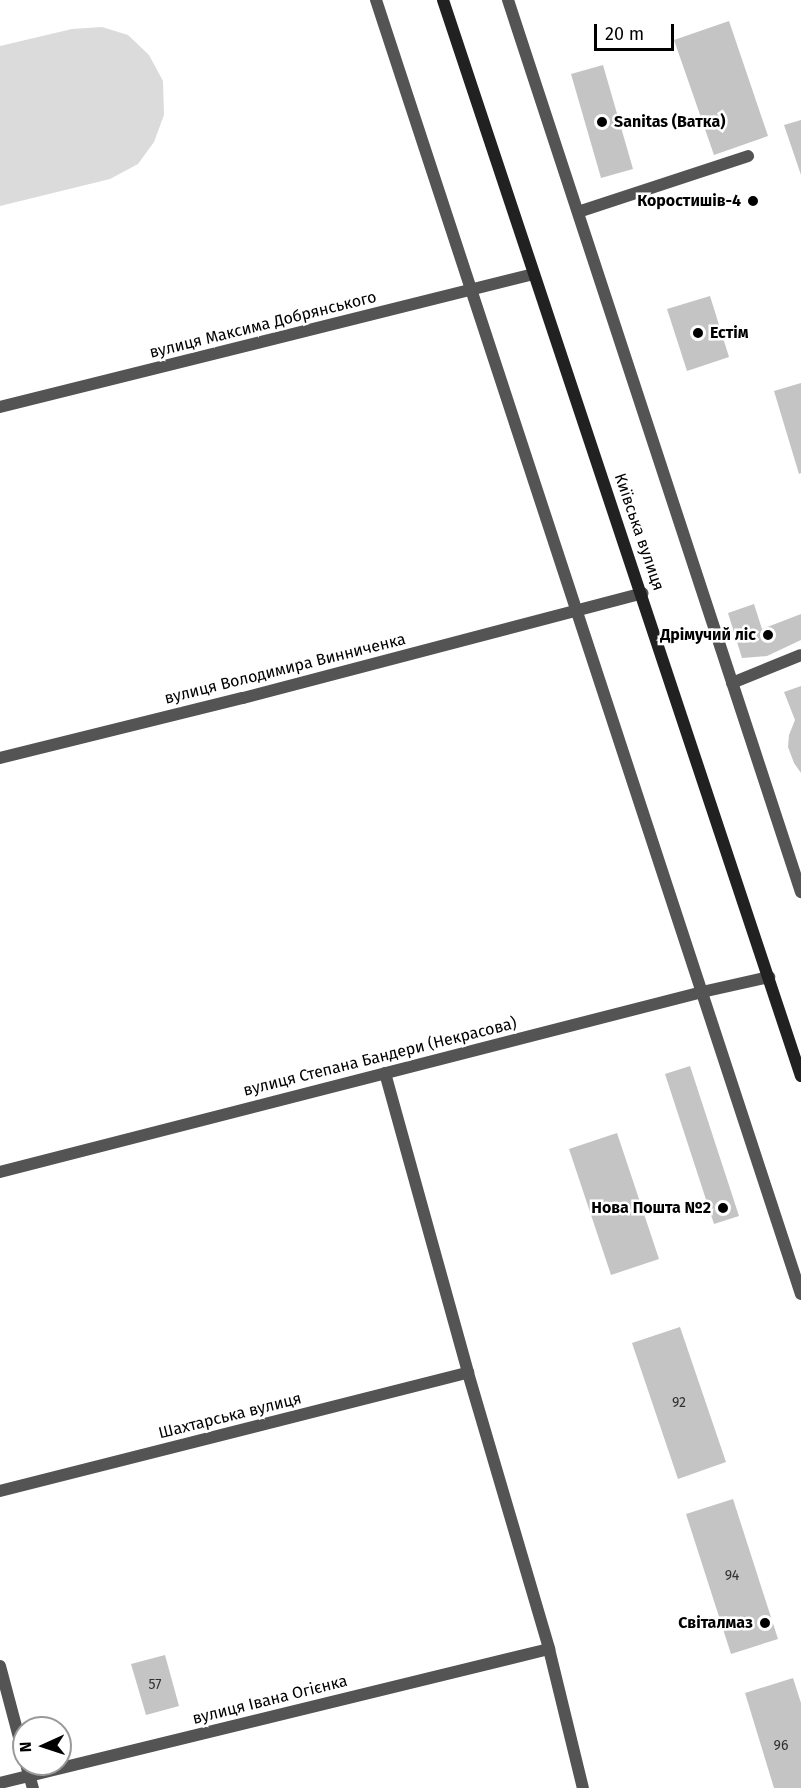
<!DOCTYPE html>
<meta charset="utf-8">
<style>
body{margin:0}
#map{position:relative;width:801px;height:1788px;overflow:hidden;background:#fff;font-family:"Fira Sans",sans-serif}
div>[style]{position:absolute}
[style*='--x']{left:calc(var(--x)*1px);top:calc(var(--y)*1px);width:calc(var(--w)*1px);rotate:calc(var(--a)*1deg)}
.green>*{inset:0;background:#dbdbdb}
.building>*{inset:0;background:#c4c4c4}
.minor>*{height:12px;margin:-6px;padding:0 6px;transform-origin:6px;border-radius:6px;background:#545454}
.secondary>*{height:12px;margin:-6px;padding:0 6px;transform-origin:6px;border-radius:6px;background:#212121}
.dots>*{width:16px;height:16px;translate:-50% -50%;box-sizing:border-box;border:3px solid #fff;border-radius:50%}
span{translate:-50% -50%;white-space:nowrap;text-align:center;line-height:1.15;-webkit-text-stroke:5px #fff;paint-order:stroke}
.number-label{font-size:14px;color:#313131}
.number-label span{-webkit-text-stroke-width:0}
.poi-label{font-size:16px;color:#000;font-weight:700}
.left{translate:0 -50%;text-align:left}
.right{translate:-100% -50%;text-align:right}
.street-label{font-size:16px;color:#000}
.north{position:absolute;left:12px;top:1716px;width:60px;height:60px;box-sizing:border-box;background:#fff;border:2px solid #999;border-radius:50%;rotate:267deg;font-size:16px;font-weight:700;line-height:24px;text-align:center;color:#000}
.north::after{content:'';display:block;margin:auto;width:21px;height:27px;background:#000;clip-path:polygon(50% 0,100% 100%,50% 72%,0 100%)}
.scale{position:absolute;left:594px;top:24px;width:80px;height:27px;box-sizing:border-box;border:3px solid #000;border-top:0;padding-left:8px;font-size:18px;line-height:21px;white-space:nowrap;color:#000;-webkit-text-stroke:4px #fff;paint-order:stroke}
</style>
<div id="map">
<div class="green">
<i style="clip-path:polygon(102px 27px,128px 35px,149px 55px,163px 81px,164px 115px,154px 142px,138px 164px,110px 179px,0 206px,0 46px,72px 29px)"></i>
</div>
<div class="building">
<i style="clip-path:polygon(729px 21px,768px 136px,714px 155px,674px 40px)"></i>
<i style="clip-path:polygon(603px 65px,633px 169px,601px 178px,571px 74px)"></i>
<i style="clip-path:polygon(801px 120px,801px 175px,784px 125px)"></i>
<i style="clip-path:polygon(710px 296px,729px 357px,687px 371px,667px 309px)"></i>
<i style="clip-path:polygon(801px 383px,801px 473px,799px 474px,774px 391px)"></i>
<i style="clip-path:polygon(754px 604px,762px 629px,801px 614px,801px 640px,767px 656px,742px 658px,728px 613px)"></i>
<i style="clip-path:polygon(801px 686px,801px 773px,794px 763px,788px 747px,789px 735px,795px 720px,784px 692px)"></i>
<i style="clip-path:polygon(690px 1066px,739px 1216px,714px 1224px,665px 1074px)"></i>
<i style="clip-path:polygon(617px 1133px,659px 1259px,611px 1275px,569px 1149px)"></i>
<i style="clip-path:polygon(680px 1327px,726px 1462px,678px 1479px,632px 1343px)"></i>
<i style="clip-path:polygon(733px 1499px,778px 1639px,731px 1654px,686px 1514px)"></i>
<i style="clip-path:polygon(165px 1655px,179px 1706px,146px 1715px,131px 1664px)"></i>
<i style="clip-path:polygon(793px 1678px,801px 1703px,801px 1788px,774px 1788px,745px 1693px)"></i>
</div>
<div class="minor">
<i style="--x:376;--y:0;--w:1362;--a:71.82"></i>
<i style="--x:508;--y:0;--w:939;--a:71.82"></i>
<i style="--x:578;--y:212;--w:179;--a:-18.2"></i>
<i style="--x:0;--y:407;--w:550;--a:-13.99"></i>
<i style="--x:732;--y:683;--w:74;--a:-22.1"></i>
<i style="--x:0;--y:758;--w:250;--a:-13.9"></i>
<i style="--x:243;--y:698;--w:413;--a:-14.7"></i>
<i style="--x:385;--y:1073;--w:311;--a:74.5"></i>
<i style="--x:468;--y:1373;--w:288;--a:73.6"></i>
<i style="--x:549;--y:1649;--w:143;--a:76.3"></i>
<i style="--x:0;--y:1172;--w:725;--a:-14.38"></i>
<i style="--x:702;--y:992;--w:69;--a:-12.6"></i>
<i style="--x:0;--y:1491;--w:483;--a:-14.2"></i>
<i style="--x:0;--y:1666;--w:93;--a:75.1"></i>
<i style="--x:26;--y:1764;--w:25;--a:74"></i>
<i style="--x:0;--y:1783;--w:565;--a:-13.72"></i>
</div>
<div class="secondary">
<i style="--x:443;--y:0;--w:1134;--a:71.6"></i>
</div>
<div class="dots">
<i style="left:602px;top:122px;background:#000"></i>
<i style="left:753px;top:201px;background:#000"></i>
<i style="left:698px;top:333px;background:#000"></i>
<i style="left:768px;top:635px;background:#000"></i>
<i style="left:723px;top:1208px;background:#000"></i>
<i style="left:765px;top:1623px;background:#000"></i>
</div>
<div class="number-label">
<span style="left:679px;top:1403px">92</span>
<span style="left:732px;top:1576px">94</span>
<span style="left:155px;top:1685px">57</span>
<span style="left:781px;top:1746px">96</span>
</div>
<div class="poi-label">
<span class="left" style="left:614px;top:122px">Sanitas (Ватка)</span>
<span class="right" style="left:741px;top:201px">Коростишів-4</span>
<span class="left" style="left:710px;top:333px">Естім</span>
<span class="right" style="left:756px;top:635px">Дрімучий ліс</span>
<span class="right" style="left:711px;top:1208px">Нова Пошта №2</span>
<span class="right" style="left:753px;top:1623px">Світалмаз</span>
</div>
<div class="street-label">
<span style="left:263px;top:325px;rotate:-14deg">вулиця Максима Добрянського</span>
<span style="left:639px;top:532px;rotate:71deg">Київська вулиця</span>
<span style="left:285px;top:669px;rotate:-14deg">вулиця Володимира Винниченка</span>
<span style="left:380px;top:1057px;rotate:-14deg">вулиця Степана Бандери (Некрасова)</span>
<span style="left:230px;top:1416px;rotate:-14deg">Шахтарська вулиця</span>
<span style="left:270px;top:1700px;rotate:-14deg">вулиця Івана Огієнка</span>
</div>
<div class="north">N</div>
<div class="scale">20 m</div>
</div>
